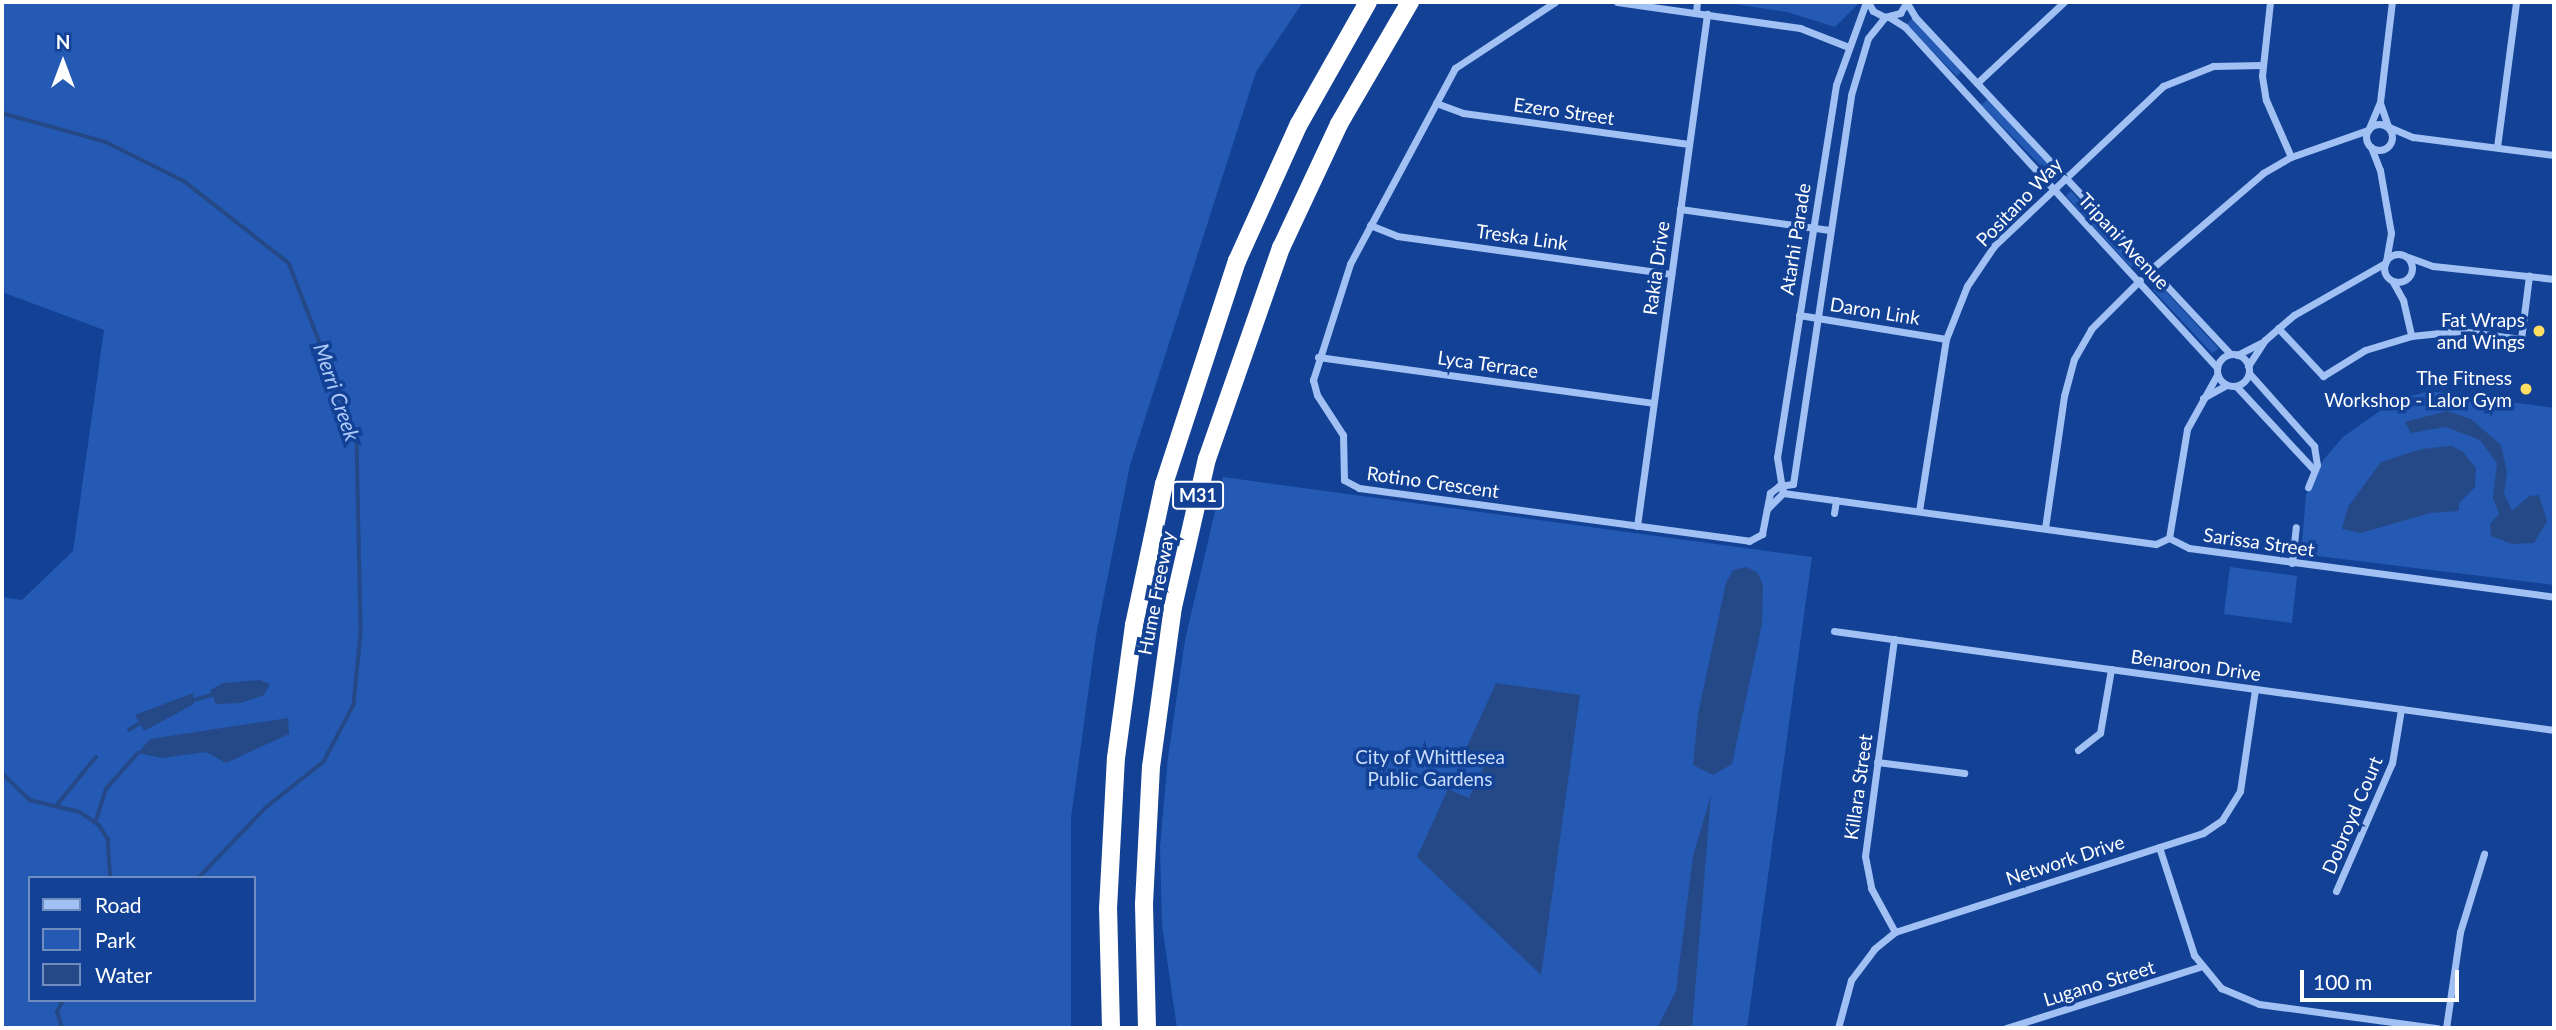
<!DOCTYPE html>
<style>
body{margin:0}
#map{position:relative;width:2556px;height:1030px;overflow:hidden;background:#124195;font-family:Lato,sans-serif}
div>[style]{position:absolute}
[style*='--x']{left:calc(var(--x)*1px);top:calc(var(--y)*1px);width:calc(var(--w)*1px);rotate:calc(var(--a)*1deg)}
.green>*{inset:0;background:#245ab4}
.water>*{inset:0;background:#254887}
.stream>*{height:3.5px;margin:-1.75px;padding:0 1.75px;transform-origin:1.75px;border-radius:1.75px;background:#254887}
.street>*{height:7px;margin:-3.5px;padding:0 3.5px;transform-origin:3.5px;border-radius:3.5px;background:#a1c0f3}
.street>.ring{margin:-3.5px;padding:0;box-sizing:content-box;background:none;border:7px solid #a1c0f3;border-radius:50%}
.highway>*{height:18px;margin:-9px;padding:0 9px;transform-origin:9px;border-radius:9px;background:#fff}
.dots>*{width:19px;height:19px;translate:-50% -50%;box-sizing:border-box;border:4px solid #124195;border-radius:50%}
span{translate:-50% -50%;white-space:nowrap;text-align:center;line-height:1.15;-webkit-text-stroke:7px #124195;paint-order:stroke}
.shield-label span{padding:2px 5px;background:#124195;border:2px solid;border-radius:5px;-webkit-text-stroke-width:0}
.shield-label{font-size:18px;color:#fff;font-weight:700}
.street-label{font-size:19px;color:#fff}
.poi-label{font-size:19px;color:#fff}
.right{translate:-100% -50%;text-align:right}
.park-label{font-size:19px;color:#c9ddfd}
.water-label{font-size:21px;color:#aecaf9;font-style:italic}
.frame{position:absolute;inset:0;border:4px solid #fff;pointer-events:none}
.legend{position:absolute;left:28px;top:876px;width:228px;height:126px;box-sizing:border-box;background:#124195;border:2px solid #718dbf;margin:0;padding:9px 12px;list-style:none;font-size:21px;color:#fff}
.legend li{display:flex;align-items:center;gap:14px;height:35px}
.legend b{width:35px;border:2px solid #718dbf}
.north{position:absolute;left:28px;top:28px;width:70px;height:70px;-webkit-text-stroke:5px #124195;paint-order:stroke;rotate:0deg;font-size:19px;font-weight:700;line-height:28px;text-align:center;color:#fff}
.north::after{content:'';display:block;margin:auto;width:24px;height:32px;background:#fff;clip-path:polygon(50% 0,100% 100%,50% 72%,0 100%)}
.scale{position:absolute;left:2300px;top:970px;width:159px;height:32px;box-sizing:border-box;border:4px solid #fff;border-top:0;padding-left:9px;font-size:21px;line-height:24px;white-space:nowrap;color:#fff;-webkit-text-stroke:5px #124195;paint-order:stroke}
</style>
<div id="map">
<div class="green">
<i style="clip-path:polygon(evenodd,2px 2px,1303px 2px,1256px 72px,1130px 465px,1096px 636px,1071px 818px,1071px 1028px,2px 1028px,2px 597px,22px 600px,73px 551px,104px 330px,2px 292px,2px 2px,30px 878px,254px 878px,254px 1000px,30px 1000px,30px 878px)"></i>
<i style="clip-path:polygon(1860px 2px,1835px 27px,1787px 12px,1728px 3px)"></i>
<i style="clip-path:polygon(1913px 18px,1962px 71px,1957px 76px,1906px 25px)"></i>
<i style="clip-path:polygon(1988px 99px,2051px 167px,2047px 172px,1981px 105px)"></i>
<i style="clip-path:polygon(2071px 191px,2137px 261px,2137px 262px,2131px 267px,2066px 196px)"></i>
<i style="clip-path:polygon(2159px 284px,2218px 348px,2217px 350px,2212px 353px,2153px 290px)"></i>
<i style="clip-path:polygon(2429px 391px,2554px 408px,2554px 585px,2301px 554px,2306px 495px,2324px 459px,2343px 437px,2394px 401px)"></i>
<i style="clip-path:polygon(1223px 477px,1812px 557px,1747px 1028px,1177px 1028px,1162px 925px,1160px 847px,1168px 757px,1185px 640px)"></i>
<i style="clip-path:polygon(2230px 567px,2297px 576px,2292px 623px,2224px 614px)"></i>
</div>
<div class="water">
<i style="clip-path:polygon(2447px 411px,2471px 419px,2501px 445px,2507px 472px,2504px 493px,2512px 511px,2529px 496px,2539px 495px,2547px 521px,2534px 543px,2512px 544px,2491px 536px,2490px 524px,2499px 514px,2493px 498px,2497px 463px,2480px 440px,2446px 427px,2411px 433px,2405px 422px)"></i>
<i style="clip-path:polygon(2451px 446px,2462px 451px,2476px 468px,2475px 487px,2459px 503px,2459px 511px,2430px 513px,2361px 533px,2342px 529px,2348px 507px,2381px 462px,2422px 449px)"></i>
<i style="clip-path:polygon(1746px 567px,1757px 572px,1763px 585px,1762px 624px,1732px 764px,1713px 775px,1693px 765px,1698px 714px,1726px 583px,1733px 570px)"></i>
<i style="clip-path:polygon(260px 680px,270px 684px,264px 695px,241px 703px,216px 704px,210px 690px,223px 683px)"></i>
<i style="clip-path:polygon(1496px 683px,1580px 695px,1541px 975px,1417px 857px,1448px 789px,1469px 798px,1486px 762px,1465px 751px)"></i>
<i style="clip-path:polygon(193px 693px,194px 704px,144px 731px,135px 715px)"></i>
<i style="clip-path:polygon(288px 718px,289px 734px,226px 763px,206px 752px,162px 758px,138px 753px,150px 739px)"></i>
<i style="clip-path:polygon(1711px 795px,1692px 1028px,1657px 1028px,1676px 991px,1693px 856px)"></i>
</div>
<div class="stream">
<i style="--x:2;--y:113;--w:108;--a:15.6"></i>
<i style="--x:106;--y:142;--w:87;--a:26.6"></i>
<i style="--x:184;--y:181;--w:133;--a:38"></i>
<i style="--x:289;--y:263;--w:188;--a:68.8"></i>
<i style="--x:357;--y:438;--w:195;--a:88.8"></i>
<i style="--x:361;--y:633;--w:72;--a:95.6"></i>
<i style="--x:354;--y:705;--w:64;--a:117.8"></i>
<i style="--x:324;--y:762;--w:75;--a:141.5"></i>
<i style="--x:265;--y:809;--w:95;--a:133.7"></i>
<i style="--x:194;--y:700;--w:19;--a:-16"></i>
<i style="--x:129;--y:730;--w:13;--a:-32"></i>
<i style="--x:2;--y:773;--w:39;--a:44"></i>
<i style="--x:30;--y:800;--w:51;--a:13.5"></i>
<i style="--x:80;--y:812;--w:23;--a:34"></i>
<i style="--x:99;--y:825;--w:17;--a:57"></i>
<i style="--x:108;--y:839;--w:39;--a:86"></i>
<i style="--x:56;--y:806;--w:63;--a:-50.8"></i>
<i style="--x:95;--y:823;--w:36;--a:-72"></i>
<i style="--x:106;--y:789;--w:48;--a:-48.4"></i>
<i style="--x:62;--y:1028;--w:17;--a:-107"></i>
<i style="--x:57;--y:1012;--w:13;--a:-63"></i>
</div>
<div class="street">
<i style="--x:1555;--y:2;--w:120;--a:146.6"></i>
<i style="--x:1455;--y:68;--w:222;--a:118.2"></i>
<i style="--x:1350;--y:264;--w:122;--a:107.7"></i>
<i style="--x:1313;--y:380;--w:16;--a:75"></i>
<i style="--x:1317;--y:395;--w:48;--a:57"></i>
<i style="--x:1343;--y:435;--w:45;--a:88.7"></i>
<i style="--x:1344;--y:480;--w:17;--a:28"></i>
<i style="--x:1359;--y:488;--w:394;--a:7.7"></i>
<i style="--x:1749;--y:541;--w:15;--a:-28"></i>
<i style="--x:1762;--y:534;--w:42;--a:-79"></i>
<i style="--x:1770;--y:493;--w:11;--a:-38"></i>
<i style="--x:1779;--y:486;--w:14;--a:-8"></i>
<i style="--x:1617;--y:2;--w:185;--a:8.1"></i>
<i style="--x:1800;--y:28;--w:49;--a:21.4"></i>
<i style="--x:1866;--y:2;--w:88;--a:109.9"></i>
<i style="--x:1836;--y:85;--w:377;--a:99"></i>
<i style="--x:1777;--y:457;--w:36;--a:81"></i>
<i style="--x:1783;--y:493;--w:376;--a:7.8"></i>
<i style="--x:2156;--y:544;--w:14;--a:-25"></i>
<i style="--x:2169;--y:538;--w:22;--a:27"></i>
<i style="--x:2189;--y:548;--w:368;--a:7.6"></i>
<i style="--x:1868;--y:2;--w:10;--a:61"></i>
<i style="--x:1873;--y:11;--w:13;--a:27"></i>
<i style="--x:1885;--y:17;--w:16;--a:-15"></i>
<i style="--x:1900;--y:13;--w:13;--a:-58"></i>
<i style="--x:2270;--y:2;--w:74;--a:96.2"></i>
<i style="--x:2262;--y:76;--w:24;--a:81"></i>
<i style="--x:2266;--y:100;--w:62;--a:66.3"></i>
<i style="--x:1907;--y:3;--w:16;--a:60"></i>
<i style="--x:1915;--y:17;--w:461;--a:46.9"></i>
<i style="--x:1696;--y:13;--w:11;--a:-85"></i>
<i style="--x:1889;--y:17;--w:19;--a:32"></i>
<i style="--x:1905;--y:27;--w:462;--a:47.5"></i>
<i style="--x:1977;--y:83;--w:119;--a:-43"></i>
<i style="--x:1436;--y:103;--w:29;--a:20"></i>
<i style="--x:1463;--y:113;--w:228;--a:7.8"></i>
<i style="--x:2380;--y:103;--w:24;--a:71"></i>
<i class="ring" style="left:2366px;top:124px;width:19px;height:19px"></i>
<i style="--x:2389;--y:127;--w:26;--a:23"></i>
<i style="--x:2413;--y:137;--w:142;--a:7.3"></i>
<i style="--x:2369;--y:128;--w:28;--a:-67"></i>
<i style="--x:2380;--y:102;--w:101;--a:-83.2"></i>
<i style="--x:2371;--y:147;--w:25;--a:69"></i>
<i style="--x:2380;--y:170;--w:64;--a:80.1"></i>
<i style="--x:2391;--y:233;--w:28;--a:100"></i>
<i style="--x:2497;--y:147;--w:146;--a:-82.5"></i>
<i style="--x:1680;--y:209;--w:151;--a:8"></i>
<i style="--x:1370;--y:225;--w:29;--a:22"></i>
<i style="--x:1397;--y:236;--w:277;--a:7.9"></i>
<i class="ring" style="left:2384px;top:254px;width:21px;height:21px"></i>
<i style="--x:2408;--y:257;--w:27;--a:20"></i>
<i style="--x:2433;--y:266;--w:122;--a:6.1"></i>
<i style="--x:2150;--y:270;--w:149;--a:-40.6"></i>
<i style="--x:2263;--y:173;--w:32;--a:-30"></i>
<i style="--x:2291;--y:157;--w:82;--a:-19.3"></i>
<i style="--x:2393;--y:282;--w:21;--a:61"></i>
<i style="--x:2403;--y:300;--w:37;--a:77"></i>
<i style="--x:1799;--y:315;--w:149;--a:9.3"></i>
<i style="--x:2278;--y:328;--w:66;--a:46.8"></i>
<i style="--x:2323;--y:376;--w:49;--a:-31.8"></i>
<i style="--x:2365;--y:350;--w:48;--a:-16.9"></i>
<i style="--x:2411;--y:336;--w:49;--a:-5.8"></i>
<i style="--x:2460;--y:331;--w:62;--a:7.5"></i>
<i style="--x:2521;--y:339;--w:64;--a:-82.8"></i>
<i class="ring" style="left:2217px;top:354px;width:25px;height:25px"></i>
<i style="--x:2237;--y:355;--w:28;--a:-27"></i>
<i style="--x:1318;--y:357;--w:338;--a:7.8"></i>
<i style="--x:2248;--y:366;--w:31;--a:-57"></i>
<i style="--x:2265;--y:340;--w:38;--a:-41"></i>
<i style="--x:2294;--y:315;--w:105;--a:-29.7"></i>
<i style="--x:2249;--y:373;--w:98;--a:48.3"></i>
<i style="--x:2314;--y:446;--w:19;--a:81"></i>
<i style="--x:2317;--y:465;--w:24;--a:112"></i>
<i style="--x:2236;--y:386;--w:115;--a:47.1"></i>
<i style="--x:2203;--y:398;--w:26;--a:-29"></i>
<i style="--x:1793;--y:484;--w:393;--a:-81.5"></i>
<i style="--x:1851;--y:95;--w:59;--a:-73.4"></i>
<i style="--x:1868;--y:38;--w:27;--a:-51"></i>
<i style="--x:1767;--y:509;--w:24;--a:-45"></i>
<i style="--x:1919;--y:511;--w:174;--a:-81.1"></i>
<i style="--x:1946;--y:339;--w:57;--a:-68.4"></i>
<i style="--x:1967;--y:286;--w:48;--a:-56"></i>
<i style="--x:1994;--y:246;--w:233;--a:-43.4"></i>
<i style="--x:2163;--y:86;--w:54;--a:-21.8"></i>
<i style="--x:2213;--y:66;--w:49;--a:-1.2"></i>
<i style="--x:1834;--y:513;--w:13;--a:-81"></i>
<i style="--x:1637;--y:526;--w:517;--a:-82.21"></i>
<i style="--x:2045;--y:528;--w:133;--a:-81.8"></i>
<i style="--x:2064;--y:396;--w:38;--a:-75"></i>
<i style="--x:2074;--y:359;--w:34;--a:-60"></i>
<i style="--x:2091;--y:329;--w:69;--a:-45"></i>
<i style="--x:2169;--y:538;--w:110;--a:-80.6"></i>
<i style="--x:2187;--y:429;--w:62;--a:-60.9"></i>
<i style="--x:2292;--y:563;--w:36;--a:-84"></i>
<i style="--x:1834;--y:631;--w:727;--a:7.83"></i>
<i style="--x:1894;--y:639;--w:219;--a:97.6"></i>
<i style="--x:1865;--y:856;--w:33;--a:79"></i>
<i style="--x:1871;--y:888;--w:50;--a:61.4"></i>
<i style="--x:2078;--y:750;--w:28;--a:-38"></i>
<i style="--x:2100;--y:733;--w:65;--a:-80.2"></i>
<i style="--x:1877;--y:762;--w:88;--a:7.2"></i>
<i style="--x:2159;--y:847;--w:114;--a:72"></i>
<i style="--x:2194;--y:955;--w:43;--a:50.7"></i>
<i style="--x:2221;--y:988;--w:41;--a:22.8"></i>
<i style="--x:2259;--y:1004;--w:180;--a:7.7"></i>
<i style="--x:2336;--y:891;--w:140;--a:-66.4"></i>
<i style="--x:2392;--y:763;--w:55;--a:-80.5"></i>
<i style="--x:1838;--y:1028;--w:50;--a:-74.8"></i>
<i style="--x:1851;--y:980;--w:39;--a:-53"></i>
<i style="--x:1874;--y:949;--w:27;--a:-39"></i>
<i style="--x:1895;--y:932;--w:324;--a:-17.8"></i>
<i style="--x:2203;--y:833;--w:23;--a:-34"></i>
<i style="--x:2222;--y:820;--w:34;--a:-58"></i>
<i style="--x:2240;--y:791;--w:103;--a:-81.6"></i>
<i style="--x:2006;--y:1028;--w:203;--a:-17.5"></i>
<i style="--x:2446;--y:1028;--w:97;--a:-81.7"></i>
<i style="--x:2460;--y:932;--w:82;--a:-72.9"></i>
</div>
<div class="highway">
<i style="--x:1111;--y:1028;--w:119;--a:-91.4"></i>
<i style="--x:1108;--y:909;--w:151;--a:-87"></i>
<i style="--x:1116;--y:758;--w:134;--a:-82.3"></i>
<i style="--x:1134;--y:625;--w:144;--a:-78"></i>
<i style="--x:1164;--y:484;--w:235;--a:-71.9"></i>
<i style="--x:1237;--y:261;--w:150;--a:-65.7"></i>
<i style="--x:1299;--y:124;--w:140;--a:-60.5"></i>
<i style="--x:1147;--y:1028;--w:124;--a:-91.4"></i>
<i style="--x:1144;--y:904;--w:137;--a:-87.1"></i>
<i style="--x:1151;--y:767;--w:162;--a:-82.2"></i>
<i style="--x:1173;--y:607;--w:152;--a:-77.1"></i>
<i style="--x:1207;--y:459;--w:224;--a:-70.7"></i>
<i style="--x:1281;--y:248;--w:137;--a:-64.9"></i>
<i style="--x:1339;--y:124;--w:141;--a:-59.8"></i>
</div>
<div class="dots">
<i style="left:2539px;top:331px;background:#ffde63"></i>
<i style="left:2526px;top:389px;background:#ffde63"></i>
</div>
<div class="shield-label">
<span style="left:1198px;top:495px">M31</span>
</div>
<div class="street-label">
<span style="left:1564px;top:111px;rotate:8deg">Ezero Street</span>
<span style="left:2019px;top:202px;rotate:-46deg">Positano Way</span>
<span style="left:1522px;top:237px;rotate:8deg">Treska Link</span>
<span style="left:1795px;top:239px;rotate:-81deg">Atarhi Parade</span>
<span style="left:2124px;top:241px;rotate:47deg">Tripani Avenue</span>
<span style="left:1656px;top:268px;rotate:-82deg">Rakia Drive</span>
<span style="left:1875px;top:311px;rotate:9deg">Daron Link</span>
<span style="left:1488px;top:364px;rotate:8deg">Lyca Terrace</span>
<span style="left:1433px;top:482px;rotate:8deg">Rotino Crescent</span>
<span style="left:2259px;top:542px;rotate:8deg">Sarissa Street</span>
<span style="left:1156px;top:593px;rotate:-79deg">Hume Freeway</span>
<span style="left:2196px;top:665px;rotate:8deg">Benaroon Drive</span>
<span style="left:1858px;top:787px;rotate:-82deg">Killara Street</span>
<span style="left:2352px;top:815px;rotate:-67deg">Dobroyd Court</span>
<span style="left:2065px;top:860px;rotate:-18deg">Network Drive</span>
<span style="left:2099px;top:983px;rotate:-17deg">Lugano Street</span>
</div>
<div class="poi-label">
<span class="right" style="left:2525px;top:331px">Fat Wraps<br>and Wings</span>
<span class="right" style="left:2512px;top:389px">The Fitness<br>Workshop - Lalor Gym</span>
</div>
<div class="park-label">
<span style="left:1430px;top:768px">City of Whittlesea<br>Public Gardens</span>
</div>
<div class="water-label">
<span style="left:337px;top:392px;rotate:71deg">Merri Creek</span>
</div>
<div class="frame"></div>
<ul class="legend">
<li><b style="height:9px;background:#a1c0f3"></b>Road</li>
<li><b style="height:19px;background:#245ab4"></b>Park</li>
<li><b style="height:19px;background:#254887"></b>Water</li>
</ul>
<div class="north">N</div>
<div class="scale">100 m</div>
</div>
